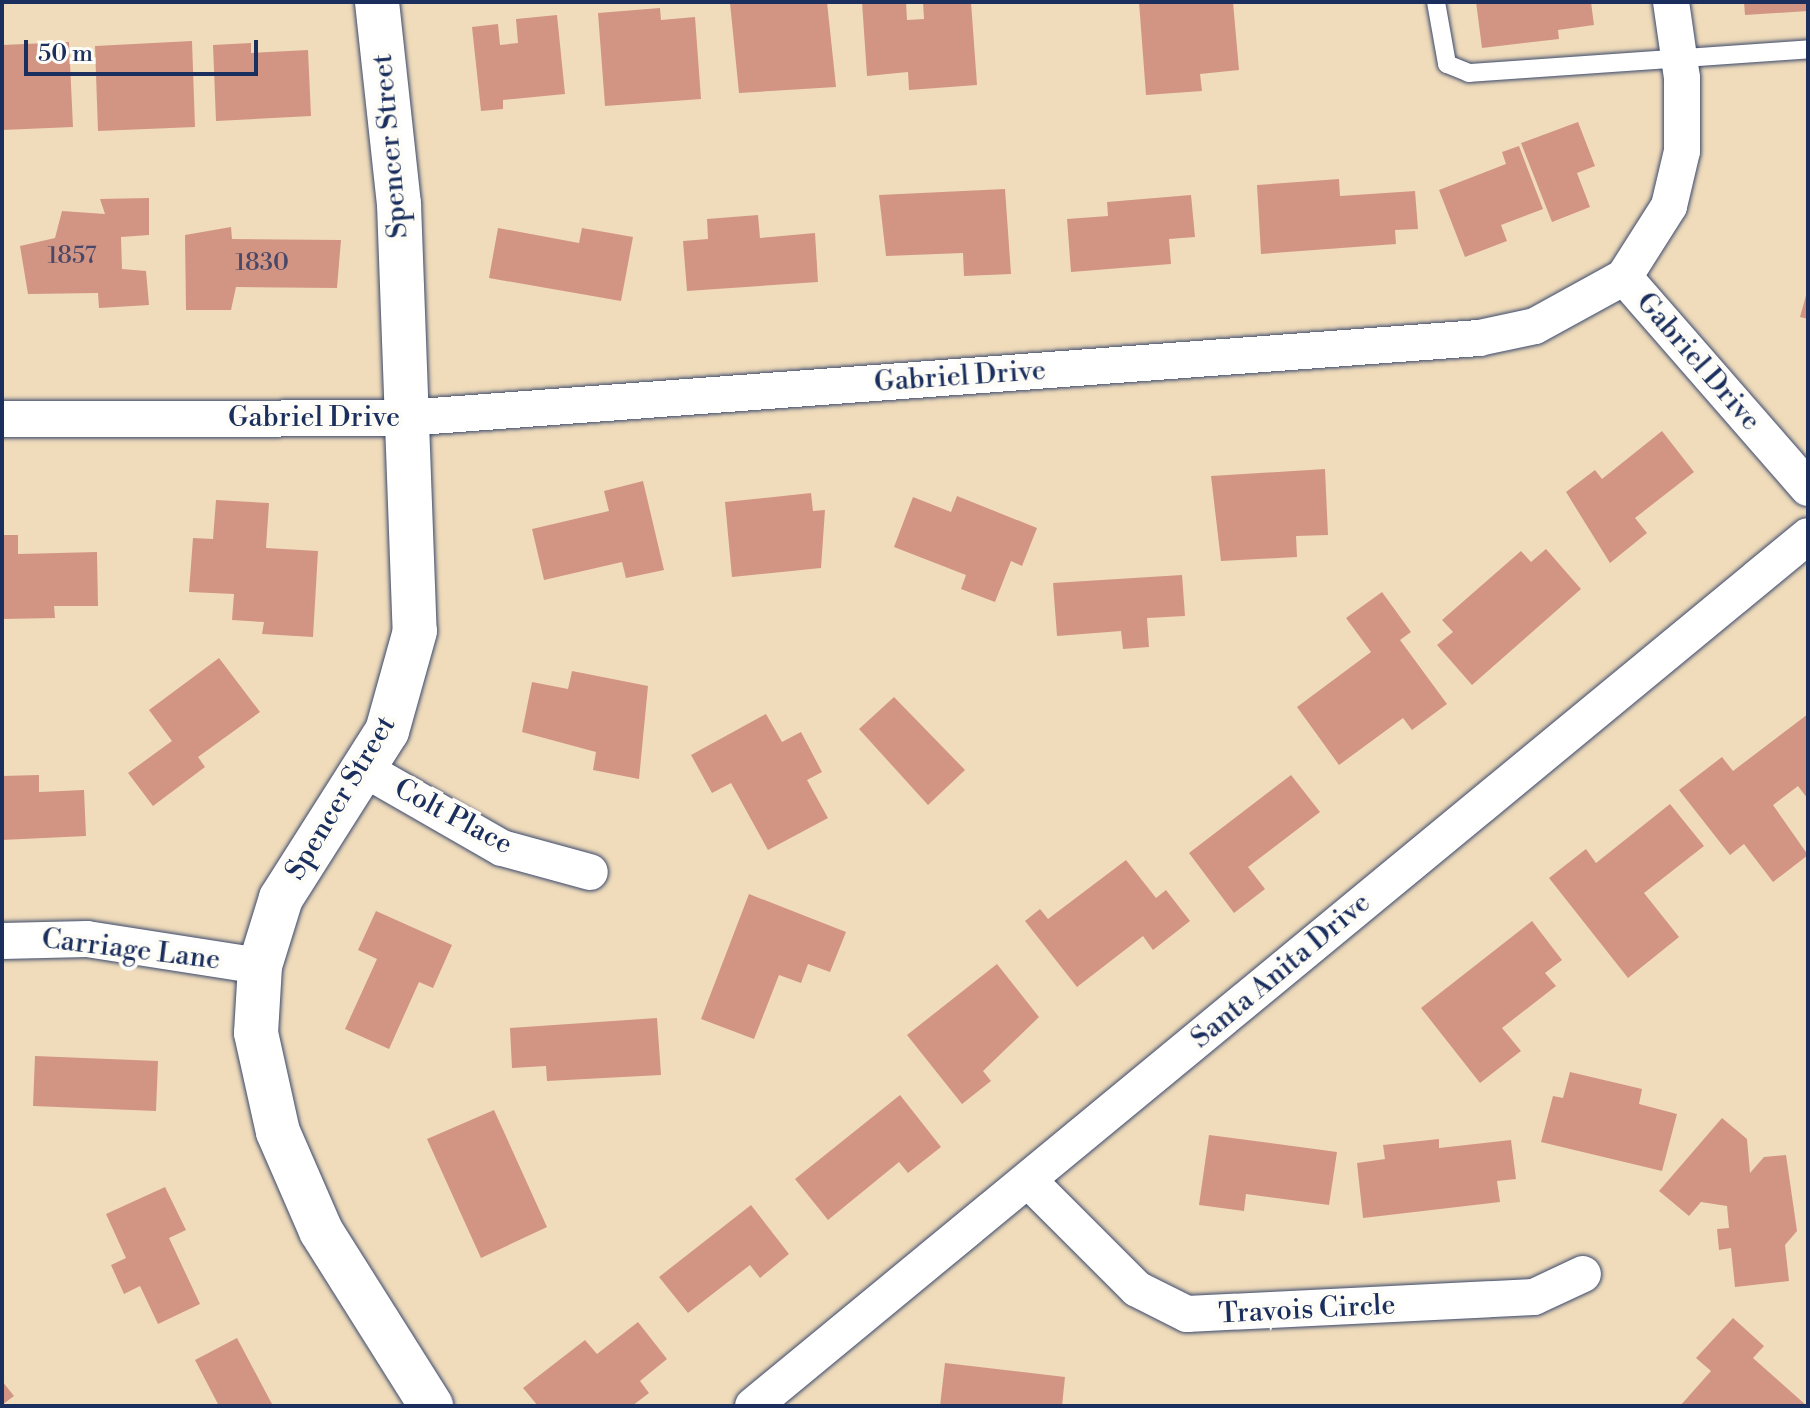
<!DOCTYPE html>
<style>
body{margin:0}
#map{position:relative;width:1810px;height:1408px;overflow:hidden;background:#f0dcbb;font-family:"Libre Bodoni",serif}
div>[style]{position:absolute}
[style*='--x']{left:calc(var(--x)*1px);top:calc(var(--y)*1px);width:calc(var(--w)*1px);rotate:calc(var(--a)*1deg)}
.building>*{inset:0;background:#d29584}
.roads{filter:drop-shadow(0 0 2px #3b496c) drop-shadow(0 0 2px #3b496c)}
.service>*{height:18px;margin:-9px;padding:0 9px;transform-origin:9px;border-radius:9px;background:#fff}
.minor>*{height:36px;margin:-18px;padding:0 18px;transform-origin:18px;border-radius:18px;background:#fff}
.tertiary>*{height:44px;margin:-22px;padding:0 22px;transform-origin:22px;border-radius:22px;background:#fff}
span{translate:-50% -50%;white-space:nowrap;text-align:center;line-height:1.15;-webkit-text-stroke:8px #fdfcf7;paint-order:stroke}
.number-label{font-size:24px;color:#494868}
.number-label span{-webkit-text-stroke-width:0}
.street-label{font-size:28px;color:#1b2f5e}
.frame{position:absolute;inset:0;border:4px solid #1b2f5e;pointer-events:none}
.scale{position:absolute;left:24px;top:40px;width:234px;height:36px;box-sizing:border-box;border:4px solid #1b2f5e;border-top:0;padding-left:10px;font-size:24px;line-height:28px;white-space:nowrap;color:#1b2f5e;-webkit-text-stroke:6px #fdfcf7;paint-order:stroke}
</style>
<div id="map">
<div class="building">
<i style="clip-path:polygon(827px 2px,836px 87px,739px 93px,730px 3px)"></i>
<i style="clip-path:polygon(862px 2px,906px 2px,907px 20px,924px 19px,923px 2px,971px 2px,977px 85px,909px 90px,908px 72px,867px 76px)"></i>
<i style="clip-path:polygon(1139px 2px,1233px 2px,1239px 70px,1200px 74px,1202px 91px,1146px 95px)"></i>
<i style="clip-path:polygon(1476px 2px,1591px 2px,1594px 25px,1558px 30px,1559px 39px,1482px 48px)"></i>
<i style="clip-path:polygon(1744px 2px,1808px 2px,1808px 11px,1745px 15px)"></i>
<i style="clip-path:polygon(660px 8px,661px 20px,695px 17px,701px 99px,605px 106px,598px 13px)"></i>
<i style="clip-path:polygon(557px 15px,565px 94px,503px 100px,503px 109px,481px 111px,472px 27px,498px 24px,500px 45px,518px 43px,516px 19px)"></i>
<i style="clip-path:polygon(192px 41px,195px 127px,98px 131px,95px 46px)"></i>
<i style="clip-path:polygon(69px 42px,73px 127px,2px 130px,2px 45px)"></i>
<i style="clip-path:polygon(251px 43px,251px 53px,308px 50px,311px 116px,216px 121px,213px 45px)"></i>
<i style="clip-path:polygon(1578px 122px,1595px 166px,1577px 173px,1590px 207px,1552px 222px,1521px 143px)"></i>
<i style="clip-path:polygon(1519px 146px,1543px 209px,1501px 225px,1507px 241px,1465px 257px,1439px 190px,1506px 164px,1502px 152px)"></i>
<i style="clip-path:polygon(1339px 179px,1340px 196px,1415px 191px,1418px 229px,1395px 230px,1396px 244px,1261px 254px,1257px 185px)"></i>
<i style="clip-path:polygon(1005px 189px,1011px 274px,964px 276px,963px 253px,886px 256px,879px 195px)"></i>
<i style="clip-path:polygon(1191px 195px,1195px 237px,1169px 239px,1171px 264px,1071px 272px,1067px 219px,1108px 216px,1107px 202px)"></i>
<i style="clip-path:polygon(149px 198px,149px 235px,121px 237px,122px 269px,146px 271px,149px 305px,99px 308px,98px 293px,28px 294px,20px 246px,55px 238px,62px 211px,105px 214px,100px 199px)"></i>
<i style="clip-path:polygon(758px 215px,760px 238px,815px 233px,818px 282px,687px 291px,683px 241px,708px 239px,707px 219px)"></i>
<i style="clip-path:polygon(231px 227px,232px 239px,341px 240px,337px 288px,236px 287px,231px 310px,186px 310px,185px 235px)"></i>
<i style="clip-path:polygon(498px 228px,579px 243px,582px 228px,633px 237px,621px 301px,489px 278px)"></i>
<i style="clip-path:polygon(1807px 292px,1808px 292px,1808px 319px,1800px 317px)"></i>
<i style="clip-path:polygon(1662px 431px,1694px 472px,1635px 518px,1647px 533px,1610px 563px,1566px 492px,1595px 470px,1602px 479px)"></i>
<i style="clip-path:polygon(1325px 469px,1328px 535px,1296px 536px,1297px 557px,1221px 561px,1211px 476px)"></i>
<i style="clip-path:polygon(643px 481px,664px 570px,626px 578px,622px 562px,544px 580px,532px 529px,609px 511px,604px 491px)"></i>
<i style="clip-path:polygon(811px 493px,813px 511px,825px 510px,821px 568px,732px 577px,725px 502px)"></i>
<i style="clip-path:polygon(957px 496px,1037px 528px,1022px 566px,1011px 561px,995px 602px,961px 589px,966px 575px,894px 547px,913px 497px,951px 512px)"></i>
<i style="clip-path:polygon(216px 500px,269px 503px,266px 548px,318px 551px,313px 637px,262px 634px,264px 622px,232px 620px,234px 594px,189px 592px,193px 538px,213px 539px)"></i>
<i style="clip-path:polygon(2px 535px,18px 535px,18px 554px,97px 552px,98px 606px,54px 606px,55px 618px,2px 619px)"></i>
<i style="clip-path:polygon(1546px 549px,1581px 589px,1472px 685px,1437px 645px,1453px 632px,1442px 620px,1521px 551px,1531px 562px)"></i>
<i style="clip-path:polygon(1182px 575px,1185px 616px,1147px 618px,1149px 647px,1123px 649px,1121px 631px,1057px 636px,1053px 583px)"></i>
<i style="clip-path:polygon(1382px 592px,1411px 632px,1400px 640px,1447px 704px,1412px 730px,1403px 718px,1339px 765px,1297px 707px,1371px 652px,1346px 618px)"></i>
<i style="clip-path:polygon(219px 658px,260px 712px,198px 757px,205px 767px,153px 806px,128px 773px,172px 741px,149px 710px)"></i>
<i style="clip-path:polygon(572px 671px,648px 686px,639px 779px,593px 770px,596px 752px,522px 732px,532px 682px,568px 689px)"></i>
<i style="clip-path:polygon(894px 697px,965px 770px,928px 805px,859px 729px)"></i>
<i style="clip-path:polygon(766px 714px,782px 742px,801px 732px,822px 772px,807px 780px,828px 818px,768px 850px,731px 783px,712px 793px,691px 755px)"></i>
<i style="clip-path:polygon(1808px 714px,1808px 799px,1798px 786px,1773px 805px,1808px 855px,1773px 882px,1744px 844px,1730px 855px,1679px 790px,1722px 757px,1733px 771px)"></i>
<i style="clip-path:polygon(39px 775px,39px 792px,84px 790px,86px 836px,2px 840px,2px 776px)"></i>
<i style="clip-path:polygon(1291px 775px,1320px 812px,1248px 867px,1265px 889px,1234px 913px,1189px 853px)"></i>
<i style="clip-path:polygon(1670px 804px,1704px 846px,1644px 893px,1679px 937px,1628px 978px,1549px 878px,1586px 849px,1596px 863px)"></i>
<i style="clip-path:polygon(1126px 860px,1156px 898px,1166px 890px,1190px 921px,1153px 950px,1143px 936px,1077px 987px,1025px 921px,1040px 909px,1048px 919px)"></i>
<i style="clip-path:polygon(749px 894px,846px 932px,830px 972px,808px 964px,801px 983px,779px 975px,754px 1039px,701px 1019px)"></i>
<i style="clip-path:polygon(376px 911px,452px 945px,433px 988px,419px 982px,389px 1049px,345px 1029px,377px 959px,358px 950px)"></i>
<i style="clip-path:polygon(1532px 921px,1562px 960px,1545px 973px,1556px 986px,1502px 1028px,1521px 1051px,1480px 1083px,1421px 1008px)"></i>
<i style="clip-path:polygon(997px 964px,1039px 1017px,983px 1071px,991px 1081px,962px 1104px,907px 1035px)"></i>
<i style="clip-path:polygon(657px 1018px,661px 1075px,547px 1081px,546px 1066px,512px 1068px,510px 1028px)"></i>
<i style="clip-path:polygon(35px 1056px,158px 1061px,156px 1111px,33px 1106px)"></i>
<i style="clip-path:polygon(1570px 1072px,1642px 1089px,1639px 1104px,1677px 1114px,1662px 1171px,1541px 1142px,1553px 1096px,1563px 1098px)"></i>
<i style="clip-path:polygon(900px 1095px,941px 1147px,908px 1173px,899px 1162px,828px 1220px,795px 1179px)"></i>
<i style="clip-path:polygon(494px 1110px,547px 1227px,481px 1258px,427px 1139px)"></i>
<i style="clip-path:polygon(1722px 1118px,1747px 1139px,1750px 1173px,1764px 1157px,1786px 1155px,1797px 1231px,1785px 1245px,1789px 1281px,1735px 1287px,1731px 1248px,1719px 1250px,1717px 1229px,1729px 1228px,1727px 1206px,1701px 1202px,1689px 1216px,1659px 1191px)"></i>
<i style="clip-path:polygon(1209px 1135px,1337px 1152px,1329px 1205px,1246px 1194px,1244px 1211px,1199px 1205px)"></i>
<i style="clip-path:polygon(1439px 1139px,1439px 1148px,1511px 1140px,1516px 1179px,1497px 1181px,1500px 1202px,1363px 1218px,1357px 1163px,1385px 1159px,1383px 1145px)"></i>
<i style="clip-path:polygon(165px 1187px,186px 1230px,169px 1238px,200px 1304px,158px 1324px,140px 1286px,124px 1294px,111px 1265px,126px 1258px,106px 1214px)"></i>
<i style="clip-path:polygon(751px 1205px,789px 1254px,760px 1278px,750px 1265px,688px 1313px,659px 1277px)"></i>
<i style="clip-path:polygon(1733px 1318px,1764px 1346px,1753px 1358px,1807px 1406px,1680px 1406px,1711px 1371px,1696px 1358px)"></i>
<i style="clip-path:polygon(638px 1322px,667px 1359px,640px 1381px,649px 1393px,632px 1406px,538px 1406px,523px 1388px,585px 1340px,597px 1354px)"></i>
<i style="clip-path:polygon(237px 1338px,273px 1406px,219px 1406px,195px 1360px)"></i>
<i style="clip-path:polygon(945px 1363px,1065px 1377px,1062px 1406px,940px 1406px)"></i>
<i style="clip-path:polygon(2px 1381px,14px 1396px,2px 1405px)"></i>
</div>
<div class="roads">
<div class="service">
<i style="--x:1436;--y:2;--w:63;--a:79.9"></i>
<i style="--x:1447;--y:64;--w:24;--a:22"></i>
<i style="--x:1469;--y:73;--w:340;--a:-4"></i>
</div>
<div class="minor">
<i style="--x:1624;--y:277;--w:280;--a:48.9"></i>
<i style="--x:2;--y:419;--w:403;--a:-0.1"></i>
<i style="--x:405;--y:418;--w:1077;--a:-4.26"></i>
<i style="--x:1479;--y:338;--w:57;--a:-12.1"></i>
<i style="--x:1535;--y:326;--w:102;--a:-28.8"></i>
<i style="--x:1624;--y:277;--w:84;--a:-57.6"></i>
<i style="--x:1669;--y:206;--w:57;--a:-76.7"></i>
<i style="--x:1682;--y:151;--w:73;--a:-90"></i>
<i style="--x:1682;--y:78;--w:77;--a:-98.2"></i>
<i style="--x:364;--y:769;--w:159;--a:29.8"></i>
<i style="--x:502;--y:848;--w:91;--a:15.3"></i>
<i style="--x:2;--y:941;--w:85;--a:-1.3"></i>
<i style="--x:87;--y:939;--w:175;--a:8.9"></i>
<i style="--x:1028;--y:1180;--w:154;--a:45"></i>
<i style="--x:1137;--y:1289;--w:56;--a:26.6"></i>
<i style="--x:1187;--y:1314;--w:347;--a:-2.8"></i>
<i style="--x:1534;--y:1297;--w:54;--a:-25.1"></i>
<i style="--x:753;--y:1406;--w:1367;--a:-39.51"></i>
</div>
<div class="tertiary">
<i style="--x:377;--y:2;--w:203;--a:83.8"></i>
<i style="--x:399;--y:204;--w:427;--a:87.9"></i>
<i style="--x:415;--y:631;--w:104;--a:105.6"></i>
<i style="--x:387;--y:731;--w:198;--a:122.4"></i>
<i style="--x:281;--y:898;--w:71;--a:107.2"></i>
<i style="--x:260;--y:966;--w:67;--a:93.4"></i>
<i style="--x:256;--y:1033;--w:101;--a:77.5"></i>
<i style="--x:278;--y:1132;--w:108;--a:66.5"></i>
<i style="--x:321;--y:1231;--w:207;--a:57.8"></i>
</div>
</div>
<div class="number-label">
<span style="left:72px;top:257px">1857</span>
<span style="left:262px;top:264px">1830</span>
</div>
<div class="street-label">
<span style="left:391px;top:146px;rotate:-95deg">Spencer Street</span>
<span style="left:1698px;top:362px;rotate:49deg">Gabriel Drive</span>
<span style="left:960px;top:377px;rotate:-4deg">Gabriel Drive</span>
<span style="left:314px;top:418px">Gabriel Drive</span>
<span style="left:341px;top:798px;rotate:-59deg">Spencer Street</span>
<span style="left:453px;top:817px;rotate:28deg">Colt Place</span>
<span style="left:131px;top:950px;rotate:7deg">Carriage Lane</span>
<span style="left:1281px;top:971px;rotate:-40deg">Santa Anita Drive</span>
<span style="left:1307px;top:1310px;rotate:-3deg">Travois Circle</span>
</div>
<div class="frame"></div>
<div class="scale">50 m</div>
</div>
